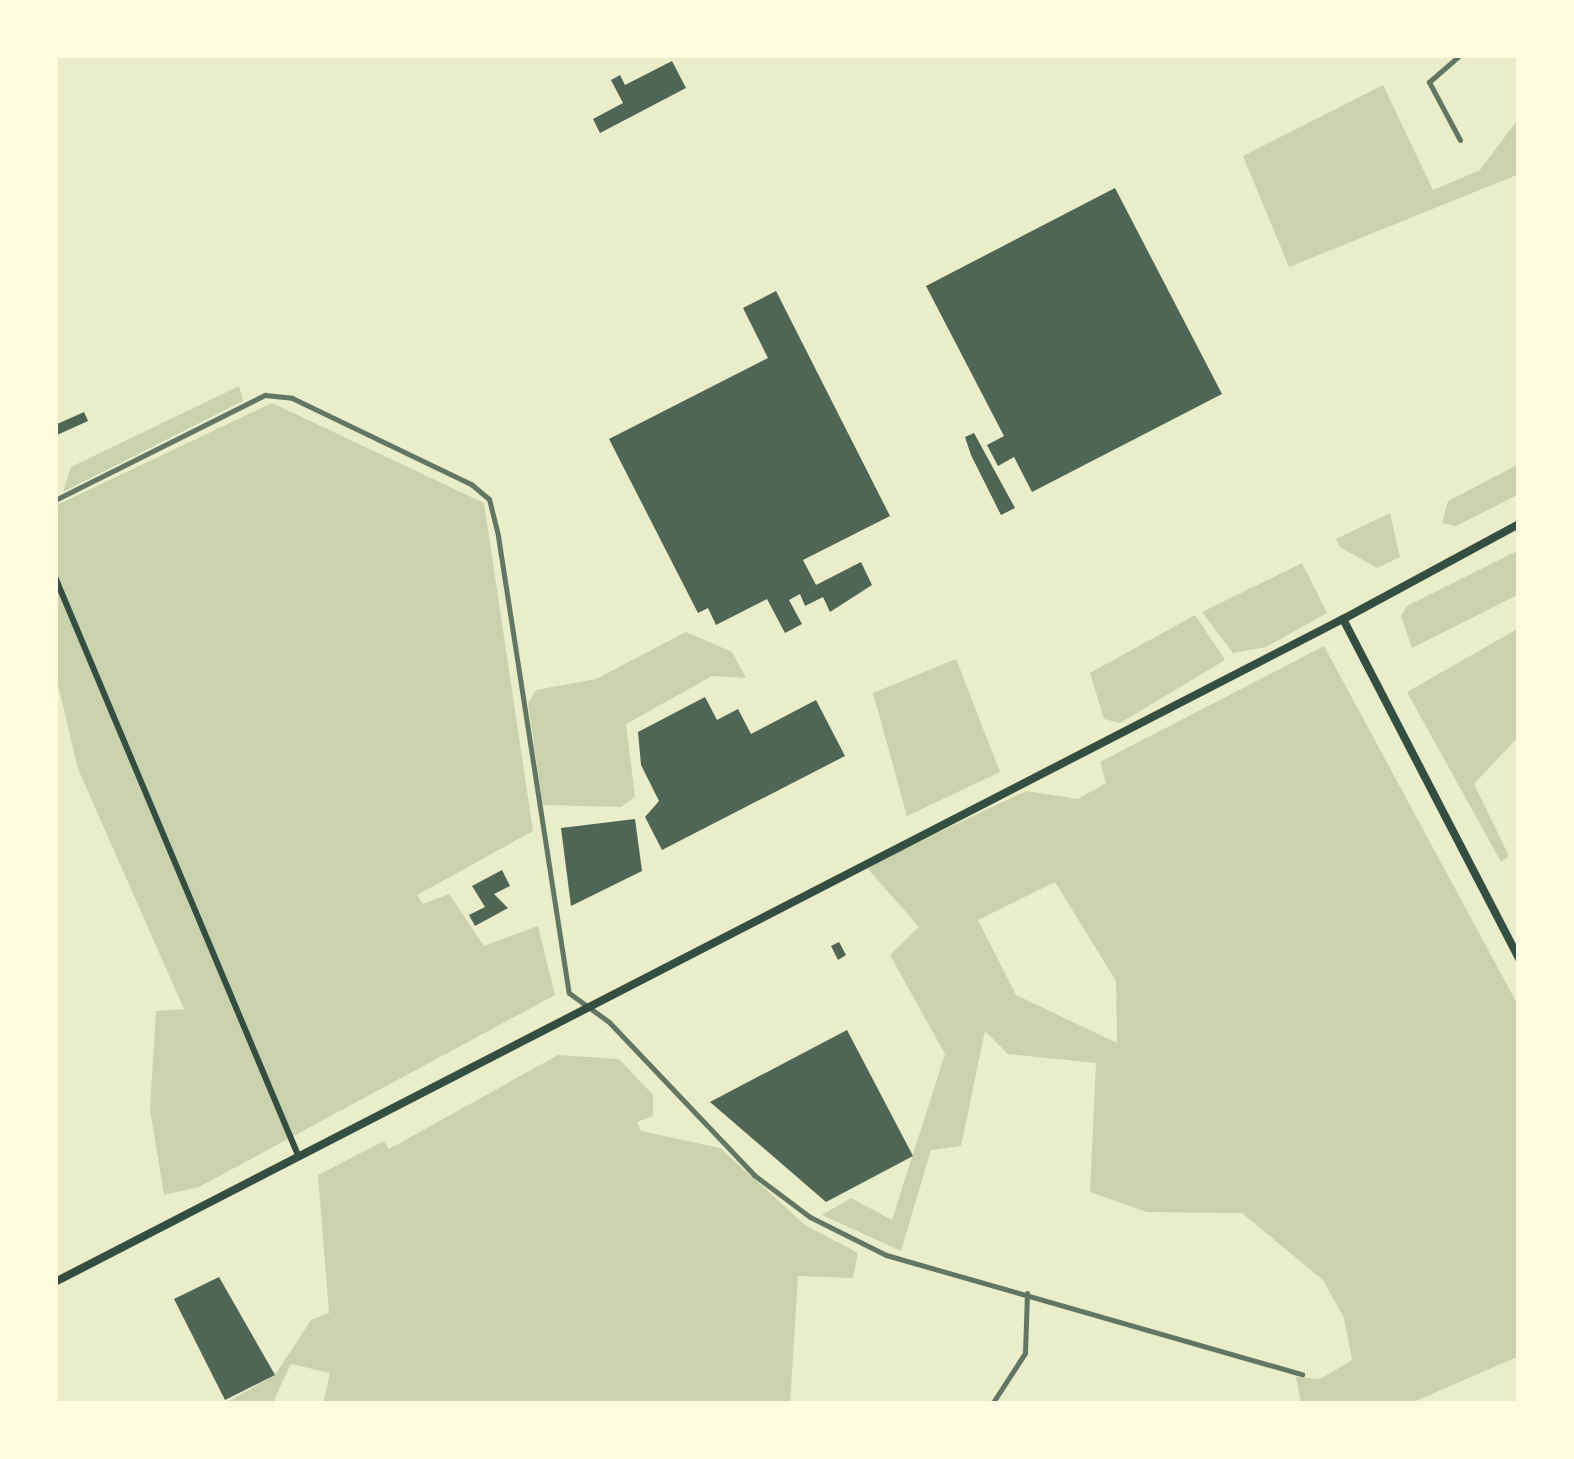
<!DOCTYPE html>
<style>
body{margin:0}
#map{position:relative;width:1574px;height:1459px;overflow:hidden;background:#e9edc9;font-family:"Fira Sans Condensed",sans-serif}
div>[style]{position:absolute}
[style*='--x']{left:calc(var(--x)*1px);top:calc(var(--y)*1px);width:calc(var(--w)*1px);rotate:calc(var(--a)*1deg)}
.green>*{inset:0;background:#cad2ad}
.building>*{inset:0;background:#4f6655}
.minor>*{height:5px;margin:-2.5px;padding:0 2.5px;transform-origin:2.5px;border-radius:2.5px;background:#617663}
.secondary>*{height:6px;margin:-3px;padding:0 3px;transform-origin:3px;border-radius:3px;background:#344e41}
.primary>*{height:8px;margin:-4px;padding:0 4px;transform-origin:4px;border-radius:4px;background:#344e41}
.trunk>*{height:8px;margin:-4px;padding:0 4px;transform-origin:4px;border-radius:4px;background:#344e41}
span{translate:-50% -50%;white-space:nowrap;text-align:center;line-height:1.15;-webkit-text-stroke:10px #fefae0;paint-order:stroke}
.frame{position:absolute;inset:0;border:58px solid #fefae0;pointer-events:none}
</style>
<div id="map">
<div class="green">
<i style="clip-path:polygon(1383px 85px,1433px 190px,1480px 170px,1519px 118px,1519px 174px,1289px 267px,1243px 156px)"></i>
<i style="clip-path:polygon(239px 386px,243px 401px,63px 492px,71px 467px)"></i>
<i style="clip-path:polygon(272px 403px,484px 503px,533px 831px,417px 895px,423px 904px,449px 894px,484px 946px,538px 926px,555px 995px,199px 1187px,164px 1195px,150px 1109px,156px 1011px,184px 1009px,78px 769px,55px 673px,55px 506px)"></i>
<i style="clip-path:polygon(1519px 464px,1519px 494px,1456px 526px,1442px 523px,1448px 501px)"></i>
<i style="clip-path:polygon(1390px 513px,1400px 557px,1377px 568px,1340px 547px,1336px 539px)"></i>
<i style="clip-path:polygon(1519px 550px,1519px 594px,1412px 648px,1401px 616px,1407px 606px)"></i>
<i style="clip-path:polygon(1302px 563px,1327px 613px,1266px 647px,1233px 653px,1202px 612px)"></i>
<i style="clip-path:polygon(1195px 615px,1225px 660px,1120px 723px,1104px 719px,1090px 673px)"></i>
<i style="clip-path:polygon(1519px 628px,1519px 736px,1474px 784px,1509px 856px,1501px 862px,1407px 692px)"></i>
<i style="clip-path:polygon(686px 632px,732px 652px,746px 678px,712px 676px,626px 724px,635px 797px,621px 807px,543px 805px,528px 703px,536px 690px,596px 679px)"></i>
<i style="clip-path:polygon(evenodd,1324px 646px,1519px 1007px,1519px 1356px,1409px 1404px,1301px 1404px,1296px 1377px,1320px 1379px,1352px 1360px,1344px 1318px,1323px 1280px,1242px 1213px,1147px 1212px,1090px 1192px,1096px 1063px,1008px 1054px,985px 1031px,961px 1146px,931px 1150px,901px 1251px,822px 1215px,851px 1198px,892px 1220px,945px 1054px,890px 955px,919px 927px,866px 867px,1026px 791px,1078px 799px,1106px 783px,1100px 762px,1324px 646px,1055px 882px,1116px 981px,1117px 1043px,1016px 995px,978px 920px,1055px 882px)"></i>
<i style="clip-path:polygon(956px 659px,1000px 772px,907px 816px,873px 693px)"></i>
<i style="clip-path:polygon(558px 1055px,619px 1059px,653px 1095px,653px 1116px,637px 1122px,641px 1131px,720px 1148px,805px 1225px,858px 1253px,853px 1278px,798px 1276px,790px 1404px,323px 1404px,330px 1373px,291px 1364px,272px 1404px,224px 1404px,275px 1375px,311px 1320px,329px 1313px,318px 1175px,384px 1141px,389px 1149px)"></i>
</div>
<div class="building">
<i style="clip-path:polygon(672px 61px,686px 88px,600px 133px,593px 119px,623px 103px,611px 80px,620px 75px,625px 85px)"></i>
<i style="clip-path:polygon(1115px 188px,1222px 394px,1032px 492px,1014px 457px,998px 466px,987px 445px,1004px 436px,926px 286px)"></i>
<i style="clip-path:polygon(776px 291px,890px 516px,803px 560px,816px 585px,861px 562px,872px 585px,830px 612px,823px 597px,805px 606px,800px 594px,789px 600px,802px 624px,785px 633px,767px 599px,716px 625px,708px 608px,698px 613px,609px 439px,768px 358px,743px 308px)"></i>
<i style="clip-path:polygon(84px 412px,88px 421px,57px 435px,55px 425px)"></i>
<i style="clip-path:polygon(974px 433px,1015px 508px,1001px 515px,971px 455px,965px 437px)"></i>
<i style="clip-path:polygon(705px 697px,717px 720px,738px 709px,751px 734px,816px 700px,845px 756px,662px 850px,645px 817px,659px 801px,641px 765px,638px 732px)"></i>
<i style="clip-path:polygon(635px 819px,642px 871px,571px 906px,561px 828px)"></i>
<i style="clip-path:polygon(502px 870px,510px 886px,494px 894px,508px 908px,475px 926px,469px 915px,485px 907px,472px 886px)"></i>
<i style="clip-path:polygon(839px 942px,846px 955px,838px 960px,831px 946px)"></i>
<i style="clip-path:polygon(847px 1030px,913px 1156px,826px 1202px,710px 1102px)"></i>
<i style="clip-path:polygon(219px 1277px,275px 1375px,225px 1400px,174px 1299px)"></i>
</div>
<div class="minor">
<i style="--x:1460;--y:140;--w:66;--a:-118.1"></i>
<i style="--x:1429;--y:82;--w:41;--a:-41.1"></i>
<i style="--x:55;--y:500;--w:235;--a:-26.6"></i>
<i style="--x:265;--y:395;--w:27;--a:6"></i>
<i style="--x:292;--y:398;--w:199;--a:25.7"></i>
<i style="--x:471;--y:484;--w:23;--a:40"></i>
<i style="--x:489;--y:499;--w:38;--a:76"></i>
<i style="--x:498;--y:536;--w:462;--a:81.2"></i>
<i style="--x:569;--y:993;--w:49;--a:35.9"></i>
<i style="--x:609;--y:1022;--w:211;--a:46.5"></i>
<i style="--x:754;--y:1175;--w:70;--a:36.9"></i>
<i style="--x:810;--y:1217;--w:85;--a:26.6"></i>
<i style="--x:886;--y:1255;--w:433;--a:16"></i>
<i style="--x:992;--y:1404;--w:61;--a:-57.1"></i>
<i style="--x:1025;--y:1353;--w:60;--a:-88.1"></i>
</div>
<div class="secondary">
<i style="--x:55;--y:577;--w:627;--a:67.2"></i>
</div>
<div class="primary">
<i style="--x:55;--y:1282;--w:1449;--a:-27.24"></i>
</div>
<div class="trunk">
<i style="--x:1519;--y:524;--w:200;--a:151.6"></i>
<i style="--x:1343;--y:619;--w:383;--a:62.6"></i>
</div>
<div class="frame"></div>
</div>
